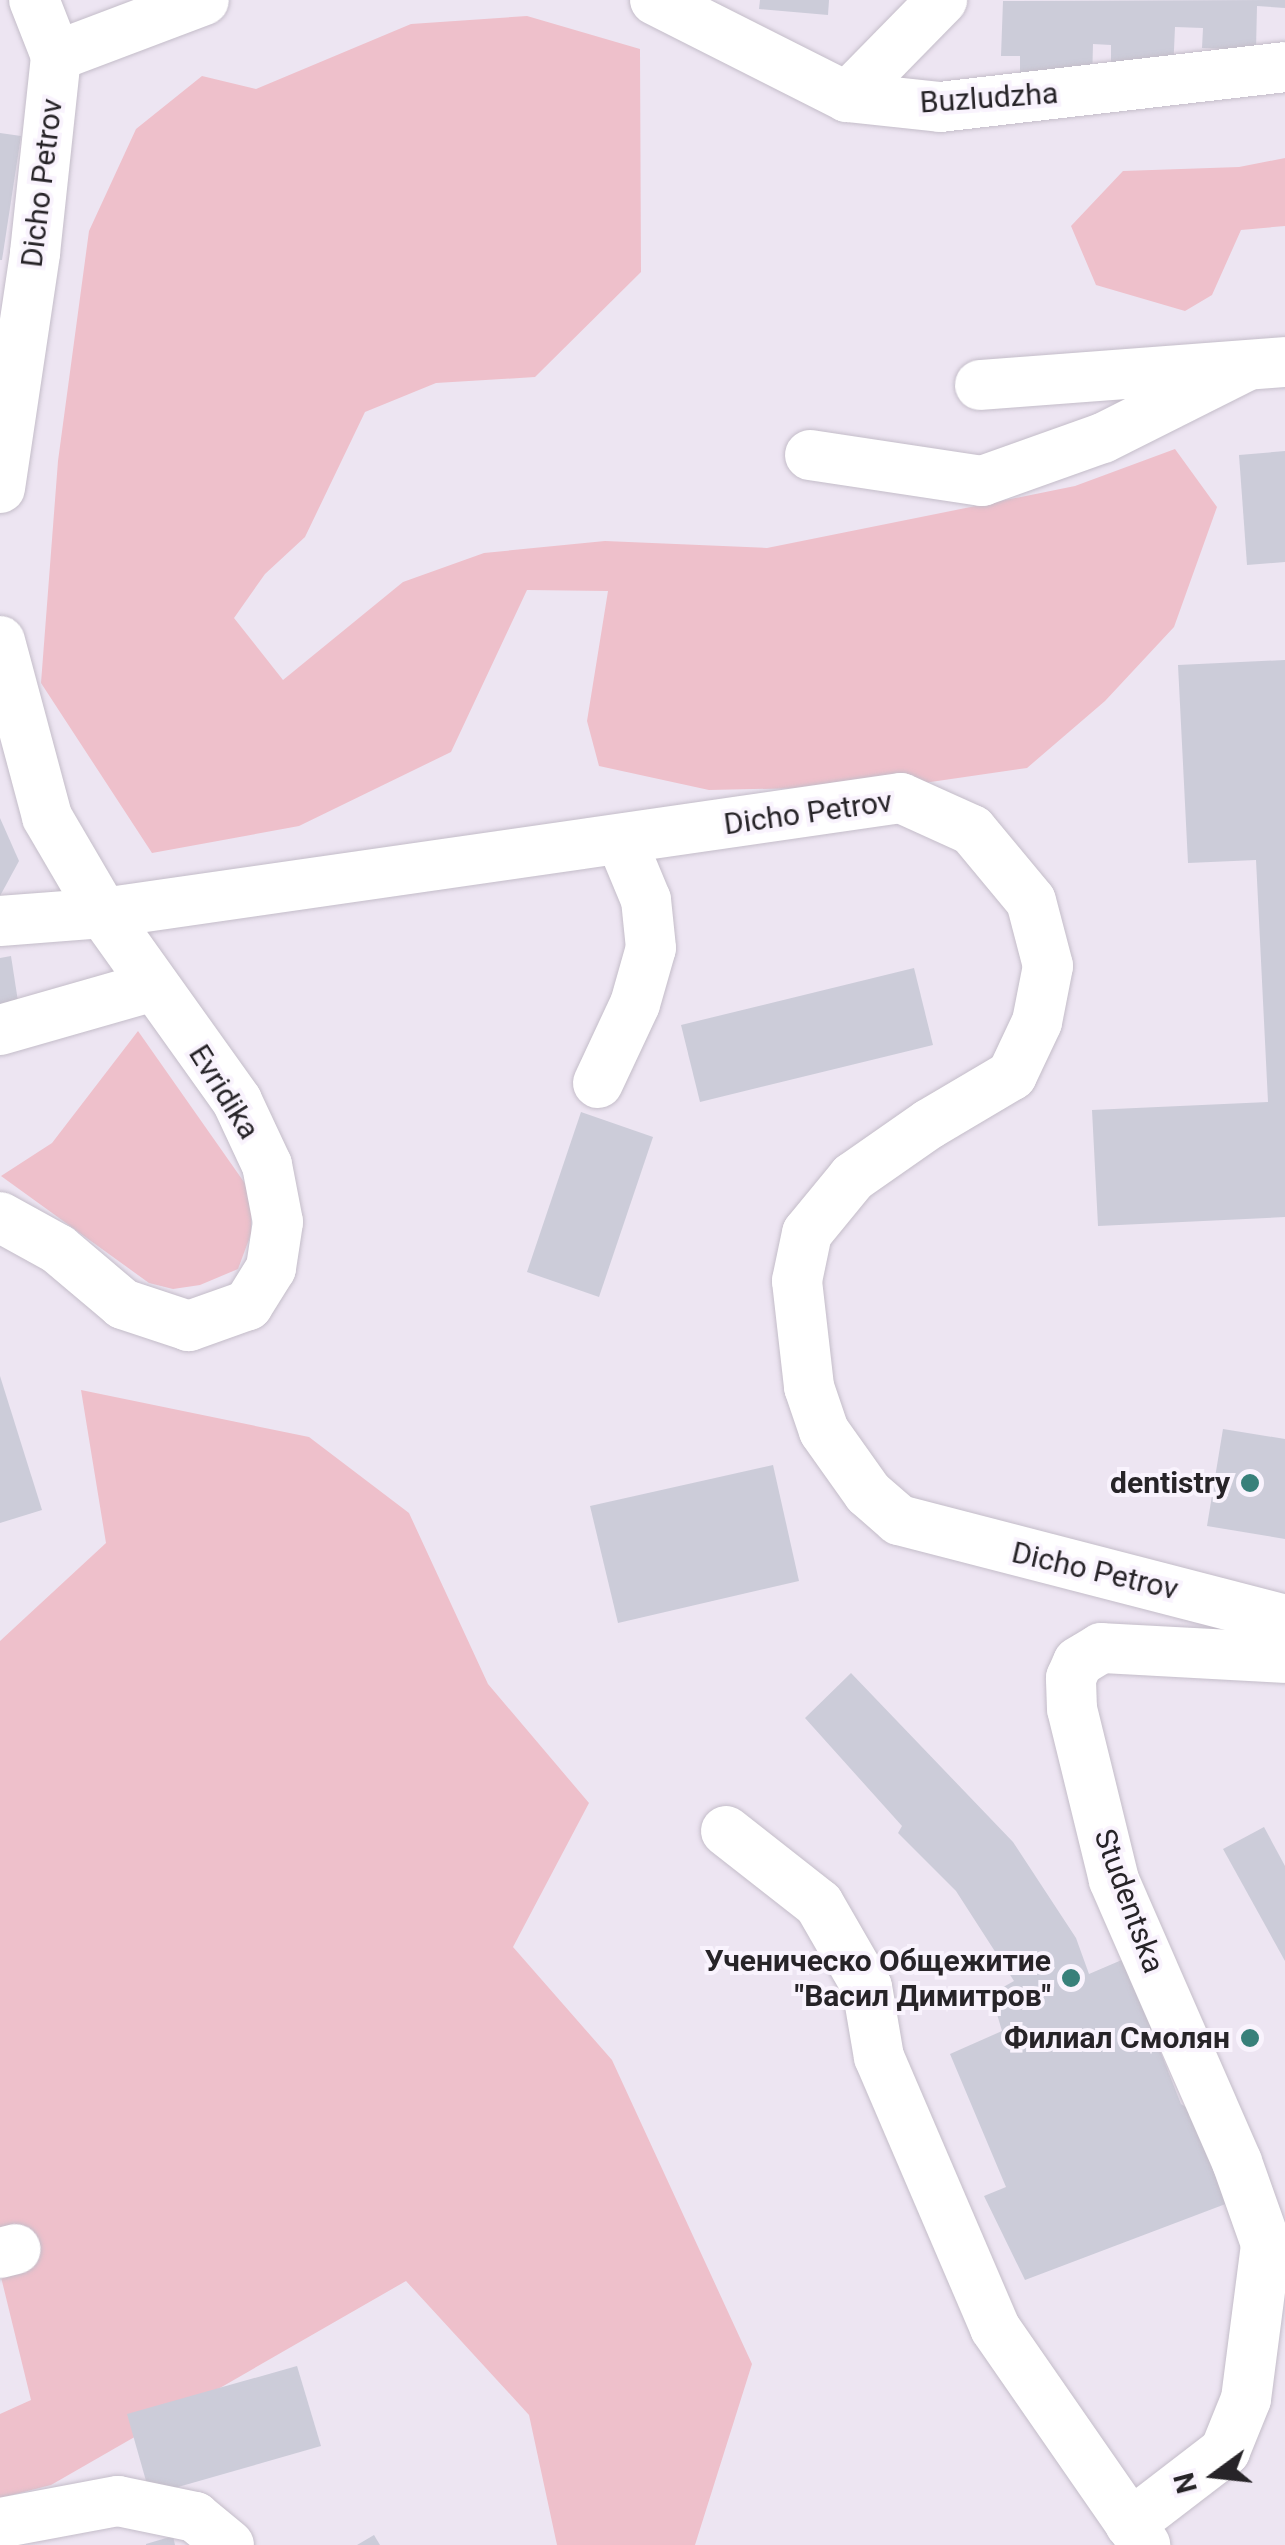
<!DOCTYPE html>
<meta charset="utf-8">
<style>
body{margin:0}
#map{position:relative;width:1285px;height:2545px;overflow:hidden;background:#ede5f2;font-family:Roboto,sans-serif}
div>[style]{position:absolute}
[style*='--x']{left:calc(var(--x)*1px);top:calc(var(--y)*1px);width:calc(var(--w)*1px);rotate:calc(var(--a)*1deg)}
.green>*{inset:0;background:#eec0cb}
.building>*{inset:0;background:#ccccd9}
.roads{filter:drop-shadow(0 0 2px #c4bdc9) drop-shadow(0 0 2px #c4bdc9)}
.minor>*{height:50px;margin:-25px;padding:0 25px;transform-origin:25px;border-radius:25px;background:#fff}
.dots>*{width:28px;height:28px;translate:-50% -50%;box-sizing:border-box;border:5px solid #f9f3fd;border-radius:50%}
span{translate:-50% -50%;white-space:nowrap;text-align:center;line-height:1.15;-webkit-text-stroke:8px #f9f3fd;paint-order:stroke}
.street-label{font-size:30px;color:#272428}
.poi-label{font-size:30px;color:#272428;font-weight:700}
.right{translate:-100% -50%;text-align:right}
.north{position:absolute;left:1165px;top:2425px;width:100px;height:100px;-webkit-text-stroke:8px #f9f3fd;paint-order:stroke;rotate:255deg;font-size:28px;font-weight:700;line-height:40px;text-align:center;color:#272428}
.north::after{content:'';display:block;margin:auto;width:35px;height:45px;background:#272428;clip-path:polygon(50% 0,100% 100%,50% 72%,0 100%)}
</style>
<div id="map">
<div class="green">
<i style="clip-path:polygon(527px 16px,640px 49px,641px 272px,535px 377px,436px 383px,365px 412px,305px 537px,265px 574px,234px 618px,283px 680px,403px 582px,484px 553px,605px 541px,767px 548px,1075px 486px,1175px 449px,1217px 507px,1174px 627px,1105px 701px,1027px 768px,903px 786px,709px 790px,599px 766px,587px 721px,608px 591px,527px 590px,451px 752px,299px 826px,152px 853px,41px 683px,58px 461px,89px 231px,136px 129px,202px 76px,256px 89px,411px 24px)"></i>
<i style="clip-path:polygon(1285px 158px,1285px 226px,1241px 230px,1212px 295px,1185px 311px,1096px 285px,1071px 226px,1123px 171px,1239px 167px)"></i>
<i style="clip-path:polygon(138px 1031px,251px 1192px,251px 1234px,238px 1269px,200px 1285px,173px 1289px,149px 1283px,1px 1176px,52px 1143px)"></i>
<i style="clip-path:polygon(81px 1390px,309px 1437px,409px 1513px,488px 1684px,589px 1803px,513px 1947px,612px 2060px,752px 2364px,695px 2545px,557px 2545px,529px 2415px,406px 2281px,51px 2485px,0 2498px,0 2414px,31px 2400px,0 2273px,0 1641px,106px 1543px)"></i>
</div>
<div class="building">
<i style="clip-path:polygon(760px 0,829px 0,828px 15px,759px 9px)"></i>
<i style="clip-path:polygon(1285px 0,1285px 8px,1257px 6px,1256px 50px,1202px 48px,1203px 28px,1175px 27px,1173px 73px,1111px 71px,1111px 45px,1093px 44px,1092px 82px,1020px 80px,1020px 56px,1001px 56px,1003px 1px)"></i>
<i style="clip-path:polygon(0 133px,21px 136px,2px 260px,0 260px)"></i>
<i style="clip-path:polygon(1285px 451px,1285px 562px,1247px 565px,1239px 455px)"></i>
<i style="clip-path:polygon(1285px 660px,1285px 1217px,1098px 1226px,1092px 1110px,1268px 1102px,1256px 860px,1188px 863px,1178px 665px)"></i>
<i style="clip-path:polygon(0 818px,19px 861px,0 896px)"></i>
<i style="clip-path:polygon(11px 956px,21px 1021px,0 1024px,0 958px)"></i>
<i style="clip-path:polygon(914px 968px,933px 1045px,700px 1102px,681px 1025px)"></i>
<i style="clip-path:polygon(581px 1112px,653px 1137px,599px 1297px,527px 1272px)"></i>
<i style="clip-path:polygon(0 1376px,42px 1510px,0 1523px)"></i>
<i style="clip-path:polygon(1223px 1429px,1285px 1439px,1285px 1539px,1207px 1526px)"></i>
<i style="clip-path:polygon(773px 1465px,799px 1581px,618px 1623px,590px 1506px)"></i>
<i style="clip-path:polygon(851px 1673px,1013px 1842px,1076px 1938px,1089px 1974px,1124px 1959px,1181px 2104px,1216px 2126px,1244px 2197px,1025px 2280px,984px 2196px,1006px 2187px,950px 2054px,1002px 2031px,991px 1994px,1014px 1981px,956px 1891px,898px 1833px,902px 1826px,805px 1718px)"></i>
<i style="clip-path:polygon(1264px 1827px,1285px 1866px,1285px 1961px,1223px 1849px)"></i>
<i style="clip-path:polygon(297px 2366px,321px 2446px,150px 2495px,127px 2414px)"></i>
<i style="clip-path:polygon(374px 2535px,380px 2545px,357px 2545px)"></i>
<i style="clip-path:polygon(173px 2536px,175px 2545px,146px 2545px,146px 2544px)"></i>
</div>
<div class="roads">
<div class="minor">
<i style="--x:655;--y:0;--w:215;--a:26.8"></i>
<i style="--x:847;--y:97;--w:94;--a:6.1"></i>
<i style="--x:940;--y:107;--w:347;--a:-6.6"></i>
<i style="--x:56;--y:56;--w:158;--a:-20.7"></i>
<i style="--x:847;--y:97;--w:136;--a:-45.6"></i>
<i style="--x:980;--y:385;--w:306;--a:-4.3"></i>
<i style="--x:810;--y:455;--w:174;--a:8.6"></i>
<i style="--x:982;--y:481;--w:128;--a:-19.6"></i>
<i style="--x:1103;--y:438;--w:160;--a:-26.7"></i>
<i style="--x:0;--y:488;--w:238;--a:-81.5"></i>
<i style="--x:35;--y:253;--w:198;--a:-83.9"></i>
<i style="--x:56;--y:56;--w:60;--a:-111.4"></i>
<i style="--x:0;--y:641;--w:182;--a:75"></i>
<i style="--x:47;--y:817;--w:111;--a:59.7"></i>
<i style="--x:103;--y:913;--w:231;--a:54.5"></i>
<i style="--x:237;--y:1101;--w:71;--a:64.9"></i>
<i style="--x:267;--y:1165;--w:58;--a:79.1"></i>
<i style="--x:278;--y:1222;--w:47;--a:98.7"></i>
<i style="--x:271;--y:1268;--w:44;--a:121.9"></i>
<i style="--x:248;--y:1305;--w:63;--a:160.4"></i>
<i style="--x:189;--y:1326;--w:70;--a:-161.6"></i>
<i style="--x:123;--y:1304;--w:85;--a:-139.8"></i>
<i style="--x:58;--y:1249;--w:66;--a:-151.1"></i>
<i style="--x:0;--y:921;--w:103;--a:-4.4"></i>
<i style="--x:103;--y:913;--w:806;--a:-8.2"></i>
<i style="--x:901;--y:798;--w:78;--a:24.3"></i>
<i style="--x:972;--y:830;--w:92;--a:50.3"></i>
<i style="--x:1031;--y:901;--w:67;--a:75.3"></i>
<i style="--x:1048;--y:966;--w:57;--a:101.1"></i>
<i style="--x:1037;--y:1022;--w:59;--a:115.3"></i>
<i style="--x:1012;--y:1075;--w:96;--a:149.4"></i>
<i style="--x:929;--y:1124;--w:93;--a:145.1"></i>
<i style="--x:853;--y:1177;--w:72;--a:129.4"></i>
<i style="--x:807;--y:1233;--w:49;--a:101.8"></i>
<i style="--x:797;--y:1281;--w:107;--a:83.5"></i>
<i style="--x:809;--y:1387;--w:46;--a:71.2"></i>
<i style="--x:824;--y:1431;--w:76;--a:54.6"></i>
<i style="--x:868;--y:1493;--w:41;--a:41.1"></i>
<i style="--x:899;--y:1520;--w:399;--a:14.5"></i>
<i style="--x:0;--y:1030;--w:159;--a:-16"></i>
<i style="--x:598;--y:1083;--w:87;--a:-64.9"></i>
<i style="--x:635;--y:1004;--w:58;--a:-74.1"></i>
<i style="--x:651;--y:948;--w:48;--a:-95.9"></i>
<i style="--x:646;--y:900;--w:65;--a:-112.6"></i>
<i style="--x:726;--y:1831;--w:118;--a:38.1"></i>
<i style="--x:819;--y:1904;--w:96;--a:60"></i>
<i style="--x:867;--y:1987;--w:71;--a:80.3"></i>
<i style="--x:879;--y:2057;--w:295;--a:66.8"></i>
<i style="--x:995;--y:2328;--w:264;--a:55.3"></i>
<i style="--x:0;--y:2253;--w:16;--a:-14"></i>
<i style="--x:0;--y:2523;--w:120;--a:-10.6"></i>
<i style="--x:118;--y:2501;--w:79;--a:11.7"></i>
<i style="--x:195;--y:2517;--w:44;--a:39.5"></i>
<i style="--x:1130;--y:2524;--w:120;--a:-37.5"></i>
<i style="--x:1225;--y:2451;--w:56;--a:-68"></i>
<i style="--x:1246;--y:2399;--w:156;--a:-82.6"></i>
<i style="--x:1266;--y:2244;--w:87;--a:-109.5"></i>
<i style="--x:1237;--y:2162;--w:308;--a:-113.6"></i>
<i style="--x:1114;--y:1880;--w:176;--a:-103.8"></i>
<i style="--x:1072;--y:1709;--w:31;--a:-92"></i>
<i style="--x:1071;--y:1678;--w:17;--a:-66"></i>
<i style="--x:1078;--y:1662;--w:27;--a:-31"></i>
<i style="--x:1101;--y:1648;--w:184;--a:3.1"></i>
</div>
</div>
<div class="dots">
<i style="left:1250px;top:1483px;background:#38807a"></i>
<i style="left:1071px;top:1978px;background:#38807a"></i>
<i style="left:1250px;top:2038px;background:#38807a"></i>
</div>
<div class="street-label">
<span style="left:989px;top:98px;rotate:-4deg">Buzludzha</span>
<span style="left:42px;top:183px;rotate:-83deg">Dicho Petrov</span>
<span style="left:808px;top:813px;rotate:-8deg">Dicho Petrov</span>
<span style="left:224px;top:1092px;rotate:58deg">Evridika</span>
<span style="left:1095px;top:1571px;rotate:13deg">Dicho Petrov</span>
<span style="left:1129px;top:1901px;rotate:70deg">Studentska</span>
</div>
<div class="poi-label">
<span class="right" style="left:1230px;top:1483px">dentistry</span>
<span class="right" style="left:1051px;top:1978px">Ученическо Общежитие<br>"Васил Димитров"</span>
<span class="right" style="left:1230px;top:2038px">Филиал Смолян</span>
</div>
<div class="north">N</div>
</div>
